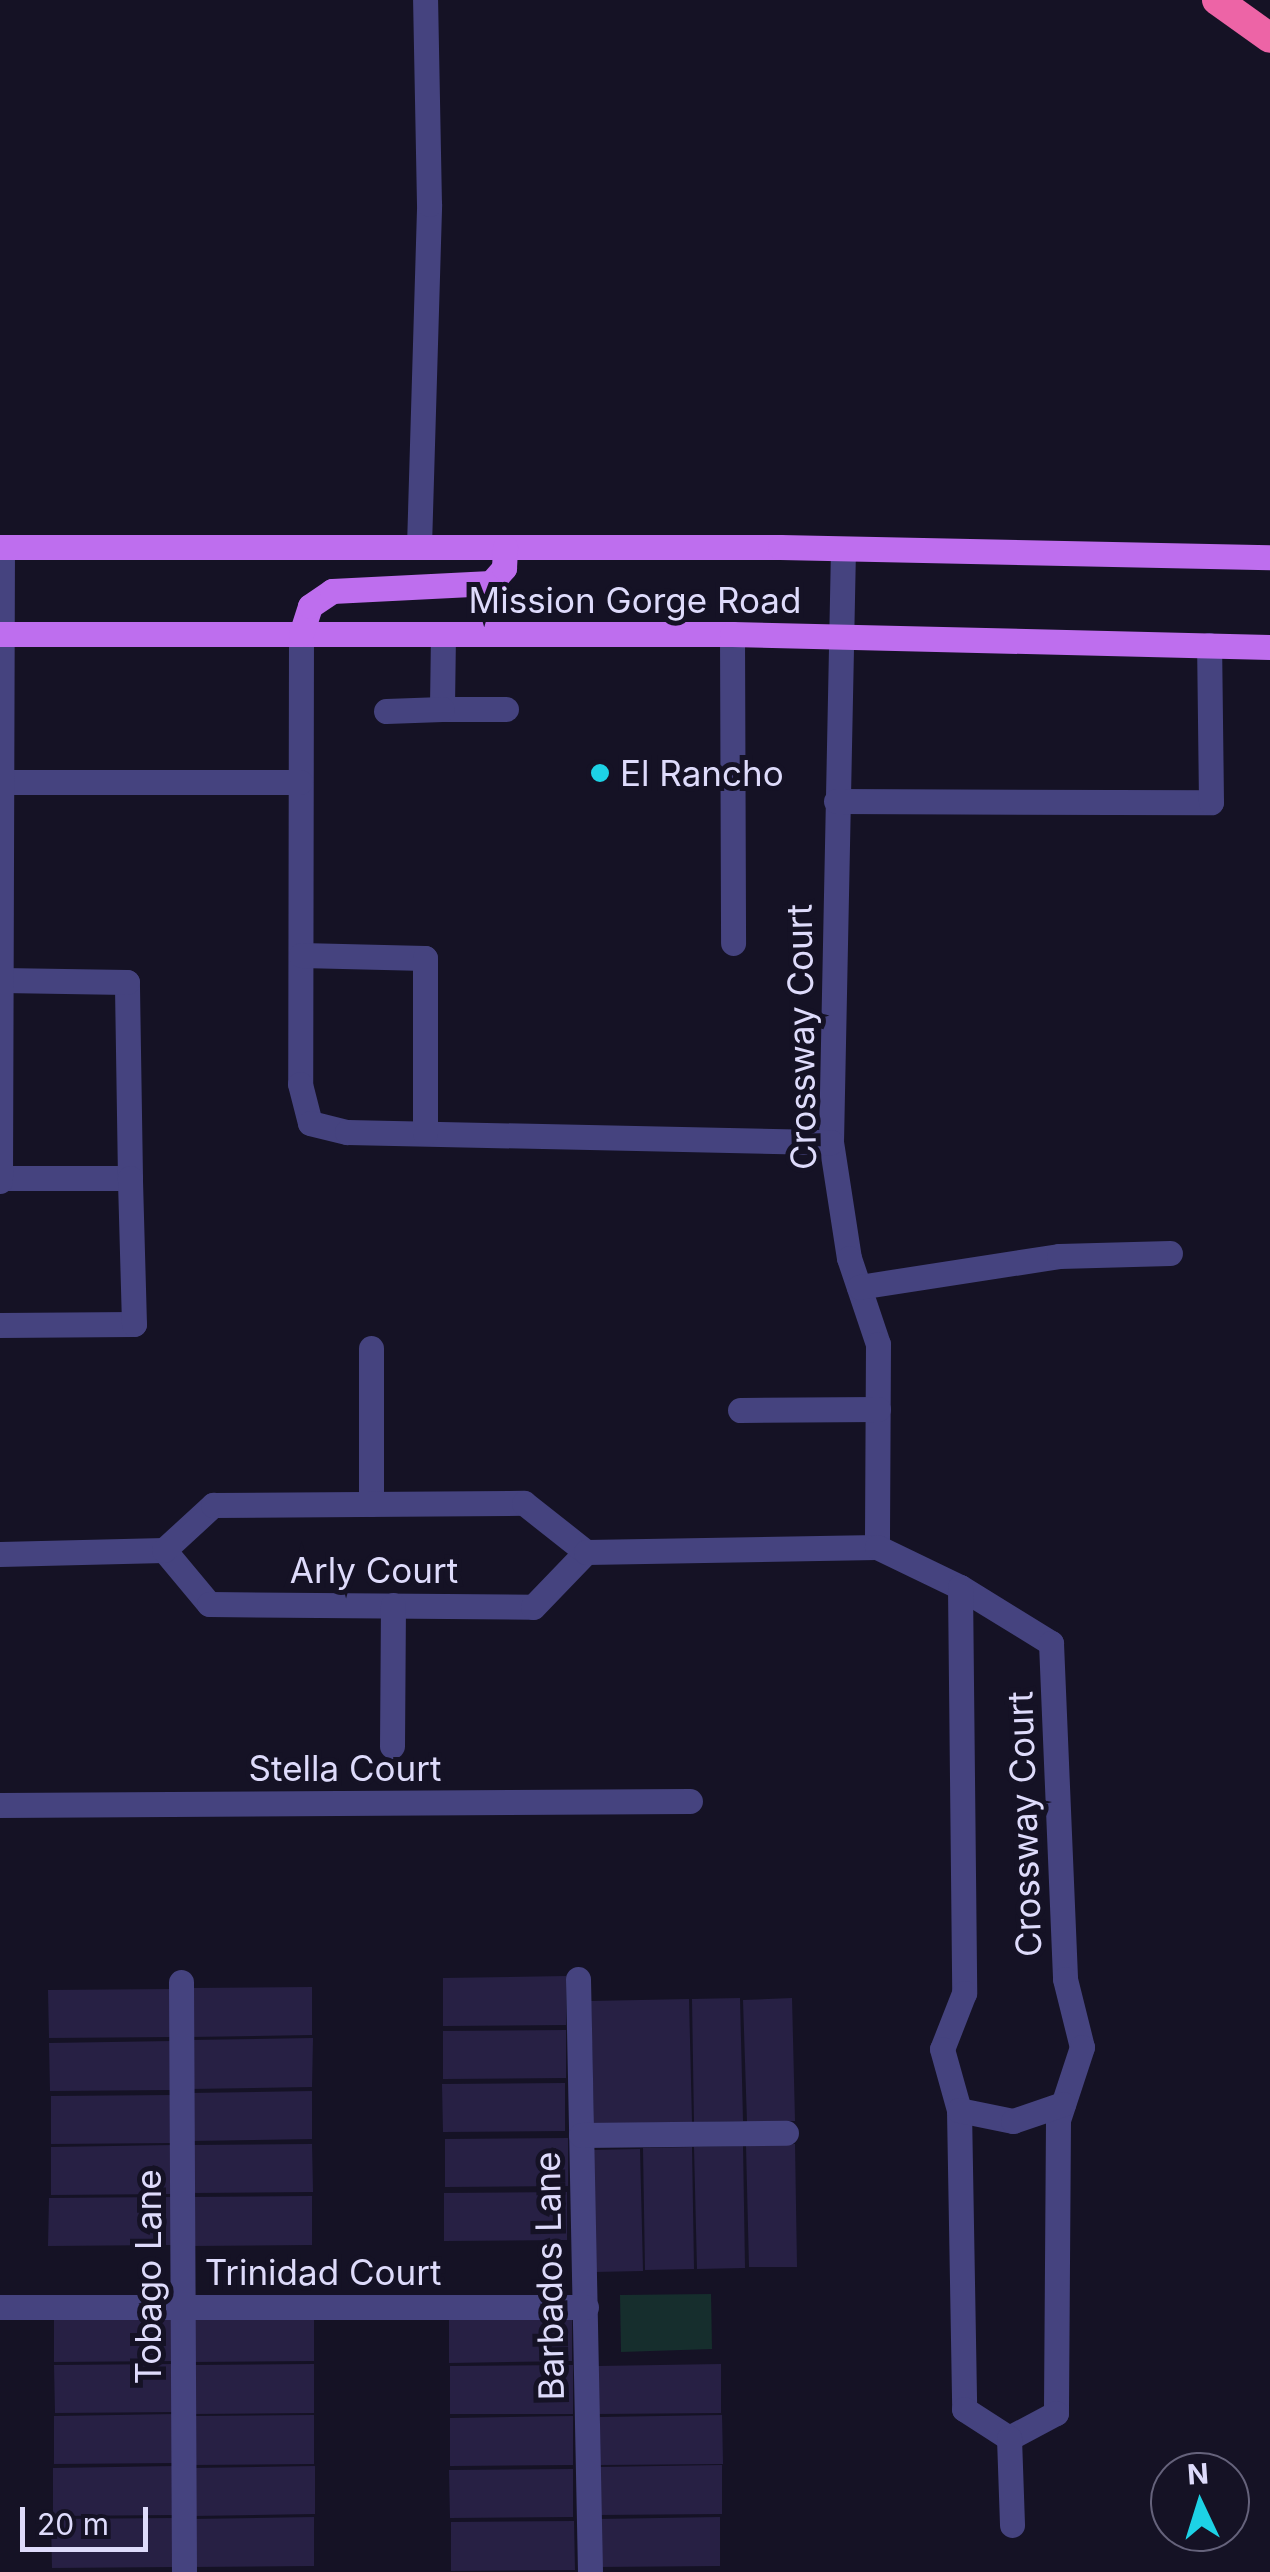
<!DOCTYPE html>
<style>
body{margin:0}
#map{position:relative;width:1270px;height:2572px;overflow:hidden;background:#151225;font-family:Inter,sans-serif}
div>[style]{position:absolute}
[style*='--x']{left:calc(var(--x)*1px);top:calc(var(--y)*1px);width:calc(var(--w)*1px);rotate:calc(var(--a)*1deg)}
.green>*{inset:0;background:#162e2d}
.building>*{inset:0;background:#272044}
.minor>*{height:25px;margin:-12.5px;padding:0 12.5px;transform-origin:12.5px;border-radius:12.5px;background:#45437f}
.major>*{height:25px;margin:-12.5px;padding:0 12.5px;transform-origin:12.5px;border-radius:12.5px;background:#be6eee}
.highway>*{height:30px;margin:-15px;padding:0 15px;transform-origin:15px;border-radius:15px;background:#ed64a6}
.dots>*{width:28px;height:28px;translate:-50% -50%;box-sizing:border-box;border:5px solid #151225;border-radius:50%}
span{translate:-50% -50%;white-space:nowrap;text-align:center;line-height:1.15;-webkit-text-stroke:10px #151225;paint-order:stroke}
.street-label{font-size:35px;color:#dedbfb}
.poi-label{font-size:35px;color:#dedbfb}
.left{translate:0 -50%;text-align:left}
.north{position:absolute;left:1150px;top:2452px;width:100px;height:100px;box-sizing:border-box;background:#151225;border:2px solid #65627b;border-radius:50%;rotate:356deg;font-size:28px;font-weight:700;line-height:40px;text-align:center;color:#dedbfb}
.north::after{content:'';display:block;margin:auto;width:35px;height:45px;background:#1dd2e5;clip-path:polygon(50% 0,100% 100%,50% 72%,0 100%)}
.scale{position:absolute;left:20px;top:2507px;width:128px;height:45px;box-sizing:border-box;border:5px solid #dedbfb;border-top:0;padding-left:12px;font-size:30px;line-height:35px;white-space:nowrap;color:#dedbfb;-webkit-text-stroke:8px #151225;paint-order:stroke}
</style>
<div id="map">
<div class="green">
<i style="clip-path:polygon(711px 2294px,712px 2349px,621px 2352px,620px 2295px)"></i>
</div>
<div class="building">
<i style="clip-path:polygon(566px 1976px,566px 2025px,443px 2026px,443px 1978px)"></i>
<i style="clip-path:polygon(312px 1987px,312px 2035px,189px 2037px,189px 1988px)"></i>
<i style="clip-path:polygon(172px 1989px,172px 2037px,49px 2038px,48px 1990px)"></i>
<i style="clip-path:polygon(740px 1998px,743px 2121px,694px 2122px,692px 1999px)"></i>
<i style="clip-path:polygon(792px 1998px,795px 2121px,747px 2122px,743px 2000px)"></i>
<i style="clip-path:polygon(689px 1999px,692px 2122px,594px 2124px,591px 2001px)"></i>
<i style="clip-path:polygon(566px 2030px,566px 2078px,443px 2079px,443px 2031px)"></i>
<i style="clip-path:polygon(313px 2038px,312px 2087px,190px 2089px,189px 2040px)"></i>
<i style="clip-path:polygon(172px 2041px,172px 2090px,50px 2091px,49px 2043px)"></i>
<i style="clip-path:polygon(565px 2083px,565px 2131px,443px 2132px,442px 2084px)"></i>
<i style="clip-path:polygon(312px 2091px,312px 2139px,189px 2141px,189px 2093px)"></i>
<i style="clip-path:polygon(174px 2095px,174px 2143px,51px 2144px,51px 2096px)"></i>
<i style="clip-path:polygon(568px 2138px,568px 2186px,445px 2187px,445px 2139px)"></i>
<i style="clip-path:polygon(312px 2144px,313px 2192px,190px 2193px,189px 2145px)"></i>
<i style="clip-path:polygon(795px 2144px,797px 2267px,749px 2267px,746px 2145px)"></i>
<i style="clip-path:polygon(174px 2145px,174px 2194px,51px 2195px,51px 2147px)"></i>
<i style="clip-path:polygon(743px 2146px,745px 2268px,697px 2269px,694px 2147px)"></i>
<i style="clip-path:polygon(692px 2147px,694px 2269px,645px 2270px,643px 2148px)"></i>
<i style="clip-path:polygon(640px 2149px,643px 2271px,594px 2272px,591px 2150px)"></i>
<i style="clip-path:polygon(567px 2192px,567px 2240px,444px 2241px,444px 2193px)"></i>
<i style="clip-path:polygon(312px 2196px,312px 2245px,189px 2246px,189px 2197px)"></i>
<i style="clip-path:polygon(171px 2197px,171px 2245px,48px 2246px,49px 2198px)"></i>
<i style="clip-path:polygon(314px 2312px,314px 2361px,191px 2362px,191px 2314px)"></i>
<i style="clip-path:polygon(177px 2313px,177px 2361px,54px 2362px,54px 2314px)"></i>
<i style="clip-path:polygon(572px 2313px,572px 2361px,449px 2363px,449px 2314px)"></i>
<i style="clip-path:polygon(177px 2364px,178px 2412px,55px 2413px,54px 2365px)"></i>
<i style="clip-path:polygon(314px 2364px,314px 2413px,191px 2414px,191px 2365px)"></i>
<i style="clip-path:polygon(721px 2364px,721px 2413px,598px 2414px,598px 2366px)"></i>
<i style="clip-path:polygon(573px 2365px,573px 2414px,450px 2414px,450px 2366px)"></i>
<i style="clip-path:polygon(177px 2414px,177px 2463px,54px 2464px,54px 2416px)"></i>
<i style="clip-path:polygon(314px 2415px,314px 2464px,191px 2465px,191px 2416px)"></i>
<i style="clip-path:polygon(722px 2415px,723px 2464px,600px 2465px,600px 2417px)"></i>
<i style="clip-path:polygon(573px 2416px,573px 2465px,450px 2466px,450px 2418px)"></i>
<i style="clip-path:polygon(722px 2465px,722px 2514px,599px 2515px,599px 2467px)"></i>
<i style="clip-path:polygon(176px 2466px,176px 2515px,53px 2516px,53px 2468px)"></i>
<i style="clip-path:polygon(315px 2466px,315px 2514px,192px 2516px,192px 2468px)"></i>
<i style="clip-path:polygon(573px 2469px,573px 2517px,450px 2518px,449px 2470px)"></i>
<i style="clip-path:polygon(314px 2517px,314px 2566px,191px 2567px,191px 2519px)"></i>
<i style="clip-path:polygon(720px 2517px,720px 2566px,597px 2567px,597px 2519px)"></i>
<i style="clip-path:polygon(174px 2518px,175px 2567px,52px 2568px,51px 2519px)"></i>
<i style="clip-path:polygon(574px 2521px,575px 2570px,451px 2571px,451px 2522px)"></i>
</div>
<div class="minor">
<i style="--x:419;--y:546;--w:342;--a:-88.3"></i>
<i style="--x:429;--y:204;--w:204;--a:-91.1"></i>
<i style="--x:843;--y:549;--w:593;--a:91.16"></i>
<i style="--x:831;--y:1142;--w:117;--a:81.2"></i>
<i style="--x:849;--y:1258;--w:91;--a:71.4"></i>
<i style="--x:878;--y:1344;--w:203;--a:90.3"></i>
<i style="--x:301;--y:634;--w:450;--a:90.1"></i>
<i style="--x:300;--y:1084;--w:40;--a:75.6"></i>
<i style="--x:310;--y:1123;--w:38;--a:14"></i>
<i style="--x:347;--y:1132;--w:484;--a:1.2"></i>
<i style="--x:443;--y:634;--w:75;--a:90.8"></i>
<i style="--x:442;--y:709;--w:64;--a:0"></i>
<i style="--x:732;--y:634;--w:309;--a:89.8"></i>
<i style="--x:386;--y:711;--w:56;--a:-2"></i>
<i style="--x:3;--y:782;--w:297;--a:0"></i>
<i style="--x:836;--y:801;--w:375;--a:0.2"></i>
<i style="--x:1211;--y:802;--w:157;--a:-90.7"></i>
<i style="--x:301;--y:955;--w:124;--a:1.4"></i>
<i style="--x:425;--y:958;--w:175;--a:90"></i>
<i style="--x:0;--y:1178;--w:130;--a:0"></i>
<i style="--x:130;--y:1178;--w:196;--a:-90.9"></i>
<i style="--x:127;--y:982;--w:125;--a:-179.1"></i>
<i style="--x:0;--y:1181;--w:634;--a:-89.82"></i>
<i style="--x:859;--y:1287;--w:202;--a:-8.8"></i>
<i style="--x:1059;--y:1256;--w:111;--a:-1.5"></i>
<i style="--x:0;--y:1325;--w:134;--a:-0.4"></i>
<i style="--x:134;--y:1324;--w:146;--a:-91.6"></i>
<i style="--x:371;--y:1348;--w:156;--a:90"></i>
<i style="--x:740;--y:1410;--w:138;--a:-0.4"></i>
<i style="--x:164;--y:1550;--w:70;--a:50.2"></i>
<i style="--x:209;--y:1604;--w:324;--a:0.5"></i>
<i style="--x:533;--y:1607;--w:76;--a:-46.1"></i>
<i style="--x:0;--y:1554;--w:164;--a:-1.4"></i>
<i style="--x:164;--y:1550;--w:67;--a:-42.6"></i>
<i style="--x:213;--y:1505;--w:311;--a:-0.4"></i>
<i style="--x:524;--y:1503;--w:79;--a:38.3"></i>
<i style="--x:586;--y:1552;--w:291;--a:-1"></i>
<i style="--x:877;--y:1547;--w:92;--a:25.7"></i>
<i style="--x:960;--y:1587;--w:107;--a:31.6"></i>
<i style="--x:1051;--y:1643;--w:336;--a:87.6"></i>
<i style="--x:1065;--y:1979;--w:70;--a:76"></i>
<i style="--x:1082;--y:2047;--w:77;--a:108.2"></i>
<i style="--x:1058;--y:2120;--w:293;--a:90.4"></i>
<i style="--x:1056;--y:2413;--w:53;--a:152"></i>
<i style="--x:960;--y:1587;--w:406;--a:89.4"></i>
<i style="--x:964;--y:1993;--w:60;--a:111.4"></i>
<i style="--x:942;--y:2049;--w:63;--a:74.4"></i>
<i style="--x:959;--y:2110;--w:299;--a:89"></i>
<i style="--x:964;--y:2409;--w:54;--a:32.8"></i>
<i style="--x:392;--y:1746;--w:141;--a:-89.6"></i>
<i style="--x:0;--y:1805;--w:690;--a:-0.33"></i>
<i style="--x:578;--y:1979;--w:593;--a:88.84"></i>
<i style="--x:181;--y:1982;--w:590;--a:89.71"></i>
<i style="--x:959;--y:2110;--w:55;--a:11.5"></i>
<i style="--x:1013;--y:2121;--w:53;--a:-18.8"></i>
<i style="--x:581;--y:2135;--w:205;--a:-0.6"></i>
<i style="--x:0;--y:2307;--w:586;--a:0"></i>
<i style="--x:1009;--y:2438;--w:87;--a:88"></i>
</div>
<div class="major">
<i style="--x:0;--y:547;--w:780;--a:0"></i>
<i style="--x:780;--y:547;--w:490;--a:1.2"></i>
<i style="--x:0;--y:634;--w:732;--a:0"></i>
<i style="--x:732;--y:634;--w:538;--a:1.38"></i>
<i style="--x:301;--y:634;--w:29;--a:-72"></i>
<i style="--x:310;--y:606;--w:27;--a:-34"></i>
<i style="--x:332;--y:591;--w:159;--a:-2.9"></i>
<i style="--x:491;--y:583;--w:20;--a:-49"></i>
<i style="--x:504;--y:568;--w:21;--a:-87"></i>
</div>
<div class="highway">
<i style="--x:1217;--y:0;--w:65;--a:35.6"></i>
</div>
<div class="dots">
<i style="left:600px;top:773px;background:#1dd2e5"></i>
</div>
<div class="street-label">
<span style="left:635px;top:600px">Mission Gorge Road</span>
<span style="left:801px;top:1037px;rotate:-91deg">Crossway Court</span>
<span style="left:374px;top:1570px">Arly Court</span>
<span style="left:345px;top:1768px">Stella Court</span>
<span style="left:1024px;top:1824px;rotate:-92deg">Crossway Court</span>
<span style="left:323px;top:2272px">Trinidad Court</span>
<span style="left:549px;top:2276px;rotate:-91deg">Barbados Lane</span>
<span style="left:148px;top:2277px;rotate:-90deg">Tobago Lane</span>
</div>
<div class="poi-label">
<span class="left" style="left:620px;top:773px">El Rancho</span>
</div>
<div class="north">N</div>
<div class="scale">20 m</div>
</div>
